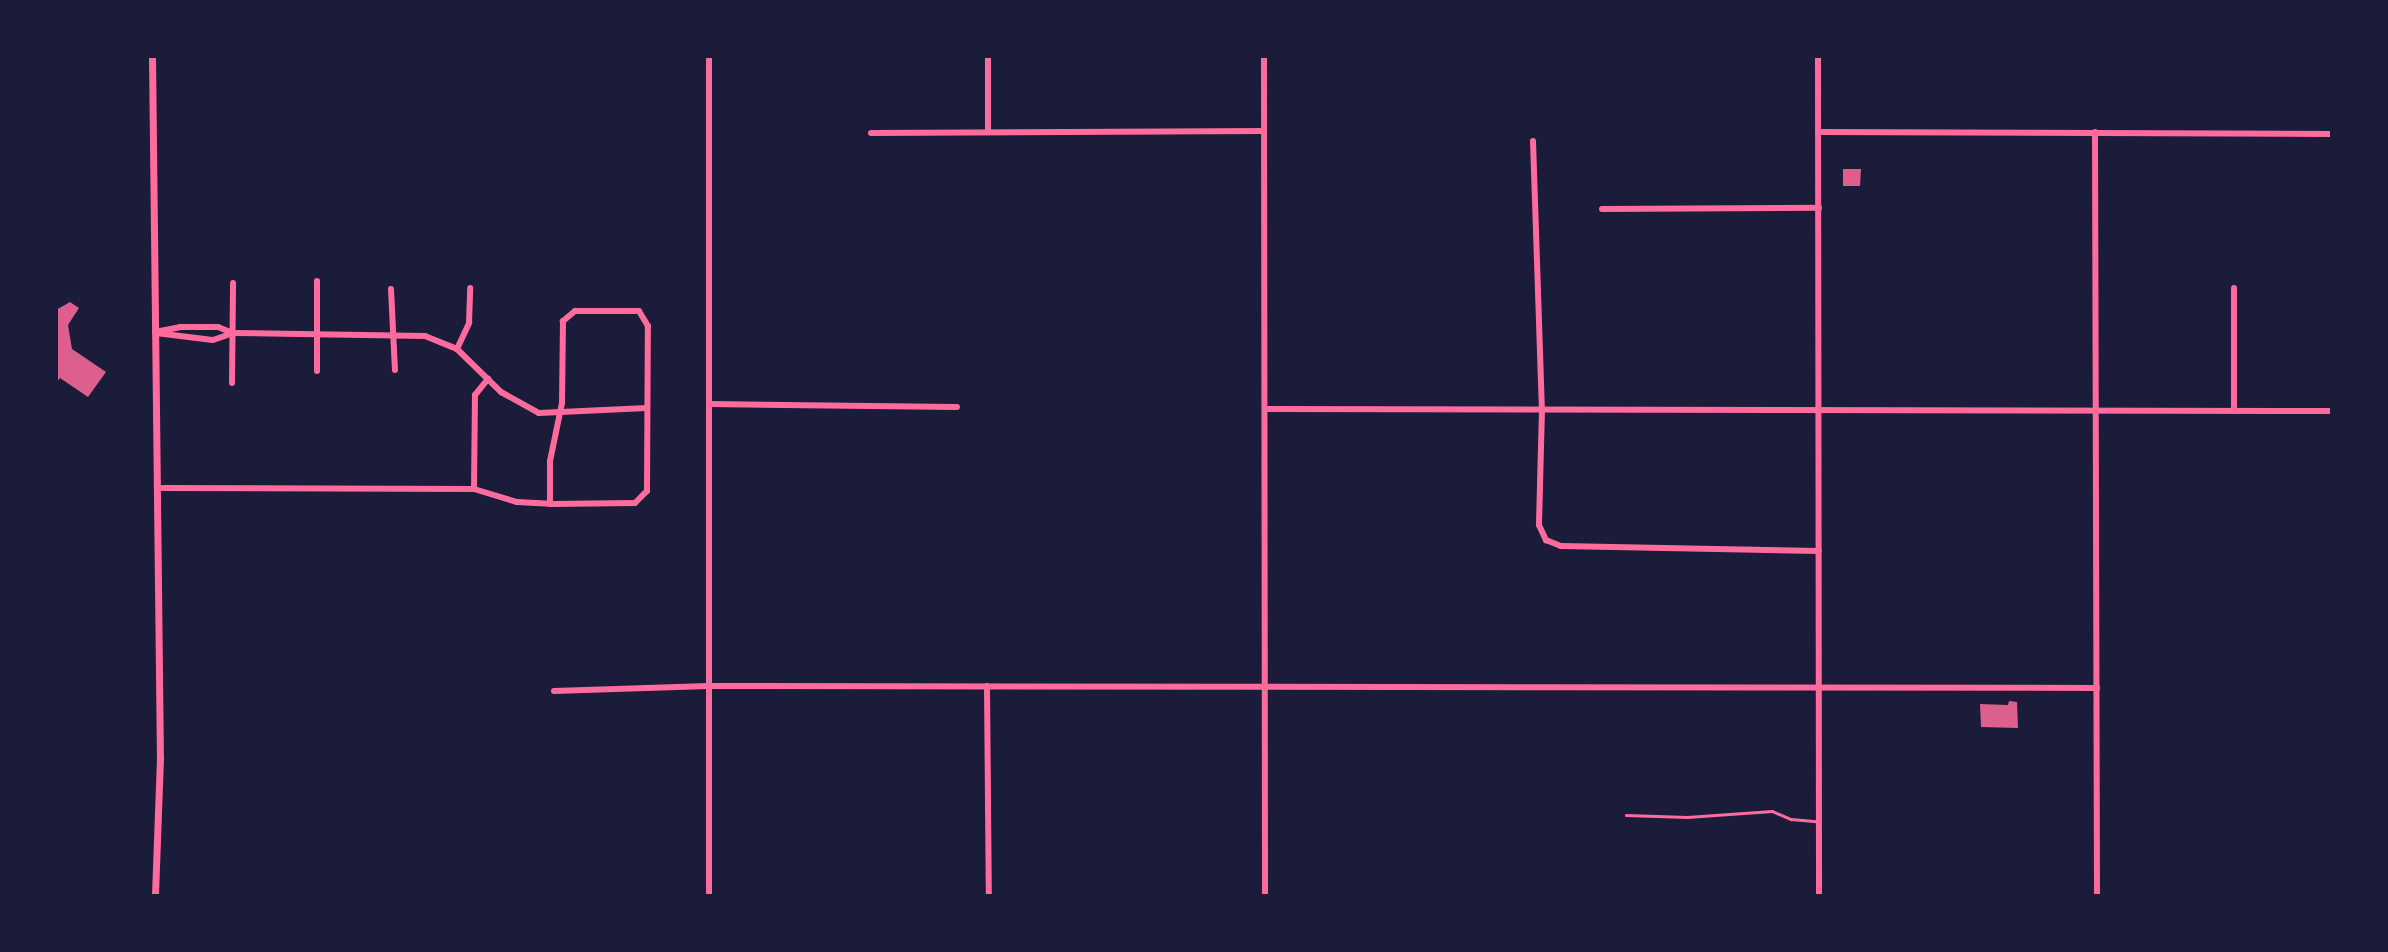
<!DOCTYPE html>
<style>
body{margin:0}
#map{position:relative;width:2388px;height:952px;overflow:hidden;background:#1b1b3a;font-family:Helvetica,sans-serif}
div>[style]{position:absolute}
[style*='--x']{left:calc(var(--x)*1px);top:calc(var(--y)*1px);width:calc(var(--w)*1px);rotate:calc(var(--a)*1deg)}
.building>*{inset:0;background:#dd5f8e}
.service>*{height:2.5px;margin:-1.25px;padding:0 1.25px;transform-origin:1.25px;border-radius:1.25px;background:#ff6b9d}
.minor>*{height:6px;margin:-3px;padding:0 3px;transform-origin:3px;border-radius:3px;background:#ff6b9d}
.tertiary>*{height:7px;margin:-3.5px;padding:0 3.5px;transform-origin:3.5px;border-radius:3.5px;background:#ff6b9d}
span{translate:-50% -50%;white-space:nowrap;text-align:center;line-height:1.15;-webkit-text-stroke:7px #1b1b3a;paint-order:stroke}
.frame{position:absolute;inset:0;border:58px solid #1b1b3a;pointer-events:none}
</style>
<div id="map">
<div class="building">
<i style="clip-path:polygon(1843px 169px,1861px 169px,1860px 186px,1843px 186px)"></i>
<i style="clip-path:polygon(70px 302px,79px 308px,68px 325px,72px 349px,106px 372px,88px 397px,60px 378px,56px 383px,56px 310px)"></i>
<i style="clip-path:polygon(2009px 701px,2017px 702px,2018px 728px,1981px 727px,1980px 704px,2008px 705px)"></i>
</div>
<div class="service">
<i style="--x:1626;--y:815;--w:61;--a:1.9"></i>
<i style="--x:1687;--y:817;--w:85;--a:-4"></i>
<i style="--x:1772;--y:811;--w:21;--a:23"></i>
<i style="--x:1791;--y:819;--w:25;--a:5"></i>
</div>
<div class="minor">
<i style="--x:988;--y:56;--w:75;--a:90"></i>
<i style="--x:1264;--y:56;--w:840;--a:89.93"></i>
<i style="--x:1818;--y:56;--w:840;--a:89.93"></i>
<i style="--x:1818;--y:132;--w:514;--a:0.22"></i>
<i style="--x:2095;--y:132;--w:764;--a:89.85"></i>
<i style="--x:871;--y:133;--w:393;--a:-0.3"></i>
<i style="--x:1533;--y:141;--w:268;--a:88.1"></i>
<i style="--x:1542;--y:409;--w:116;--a:91.5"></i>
<i style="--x:1539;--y:525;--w:17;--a:65"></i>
<i style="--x:1546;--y:540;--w:16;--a:22"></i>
<i style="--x:1561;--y:546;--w:258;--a:1.1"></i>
<i style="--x:1602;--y:209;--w:217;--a:-0.3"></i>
<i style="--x:2234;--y:288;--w:123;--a:90"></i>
<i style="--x:391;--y:289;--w:81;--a:87.2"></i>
<i style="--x:155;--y:332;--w:25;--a:-11"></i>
<i style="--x:180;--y:327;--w:38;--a:0"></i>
<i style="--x:218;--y:327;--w:16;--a:22"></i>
<i style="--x:233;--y:333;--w:192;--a:0.9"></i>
<i style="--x:425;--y:336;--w:35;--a:22"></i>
<i style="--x:457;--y:349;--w:62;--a:44.3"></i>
<i style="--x:501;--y:392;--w:43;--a:28.9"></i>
<i style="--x:539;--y:413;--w:108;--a:-2.7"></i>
<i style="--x:156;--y:333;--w:57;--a:7"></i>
<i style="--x:213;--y:340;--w:21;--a:-19"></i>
<i style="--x:457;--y:349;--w:29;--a:-65"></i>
<i style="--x:469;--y:323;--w:35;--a:-88"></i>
<i style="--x:317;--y:371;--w:90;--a:-90"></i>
<i style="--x:232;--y:383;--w:100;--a:-89.4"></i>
<i style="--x:709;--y:404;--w:248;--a:0.7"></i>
<i style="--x:1265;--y:409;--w:1067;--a:0.11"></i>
<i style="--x:158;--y:488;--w:316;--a:0.2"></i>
<i style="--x:474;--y:489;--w:45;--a:16.8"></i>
<i style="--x:517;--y:502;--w:33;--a:3"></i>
<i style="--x:550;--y:504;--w:85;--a:-0.7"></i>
<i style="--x:635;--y:503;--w:17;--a:-45"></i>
<i style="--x:647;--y:491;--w:165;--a:-89.7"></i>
<i style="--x:648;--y:326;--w:17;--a:-121"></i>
<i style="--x:639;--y:311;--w:64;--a:180"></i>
<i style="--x:575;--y:311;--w:16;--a:140"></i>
<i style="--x:563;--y:321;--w:82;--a:90.7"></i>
<i style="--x:562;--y:403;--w:59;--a:101.7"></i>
<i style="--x:550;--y:461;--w:43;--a:90"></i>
<i style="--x:474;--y:489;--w:94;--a:-89.4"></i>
<i style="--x:475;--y:395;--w:21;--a:-51"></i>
<i style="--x:987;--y:686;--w:209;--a:89.5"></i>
<i style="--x:554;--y:691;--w:154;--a:-1.9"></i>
<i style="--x:708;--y:686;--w:1389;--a:0.08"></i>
<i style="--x:709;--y:896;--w:840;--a:-90"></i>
</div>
<div class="tertiary">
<i style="--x:152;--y:56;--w:702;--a:89.35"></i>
<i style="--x:160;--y:758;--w:138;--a:92.1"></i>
</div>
<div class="frame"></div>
</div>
